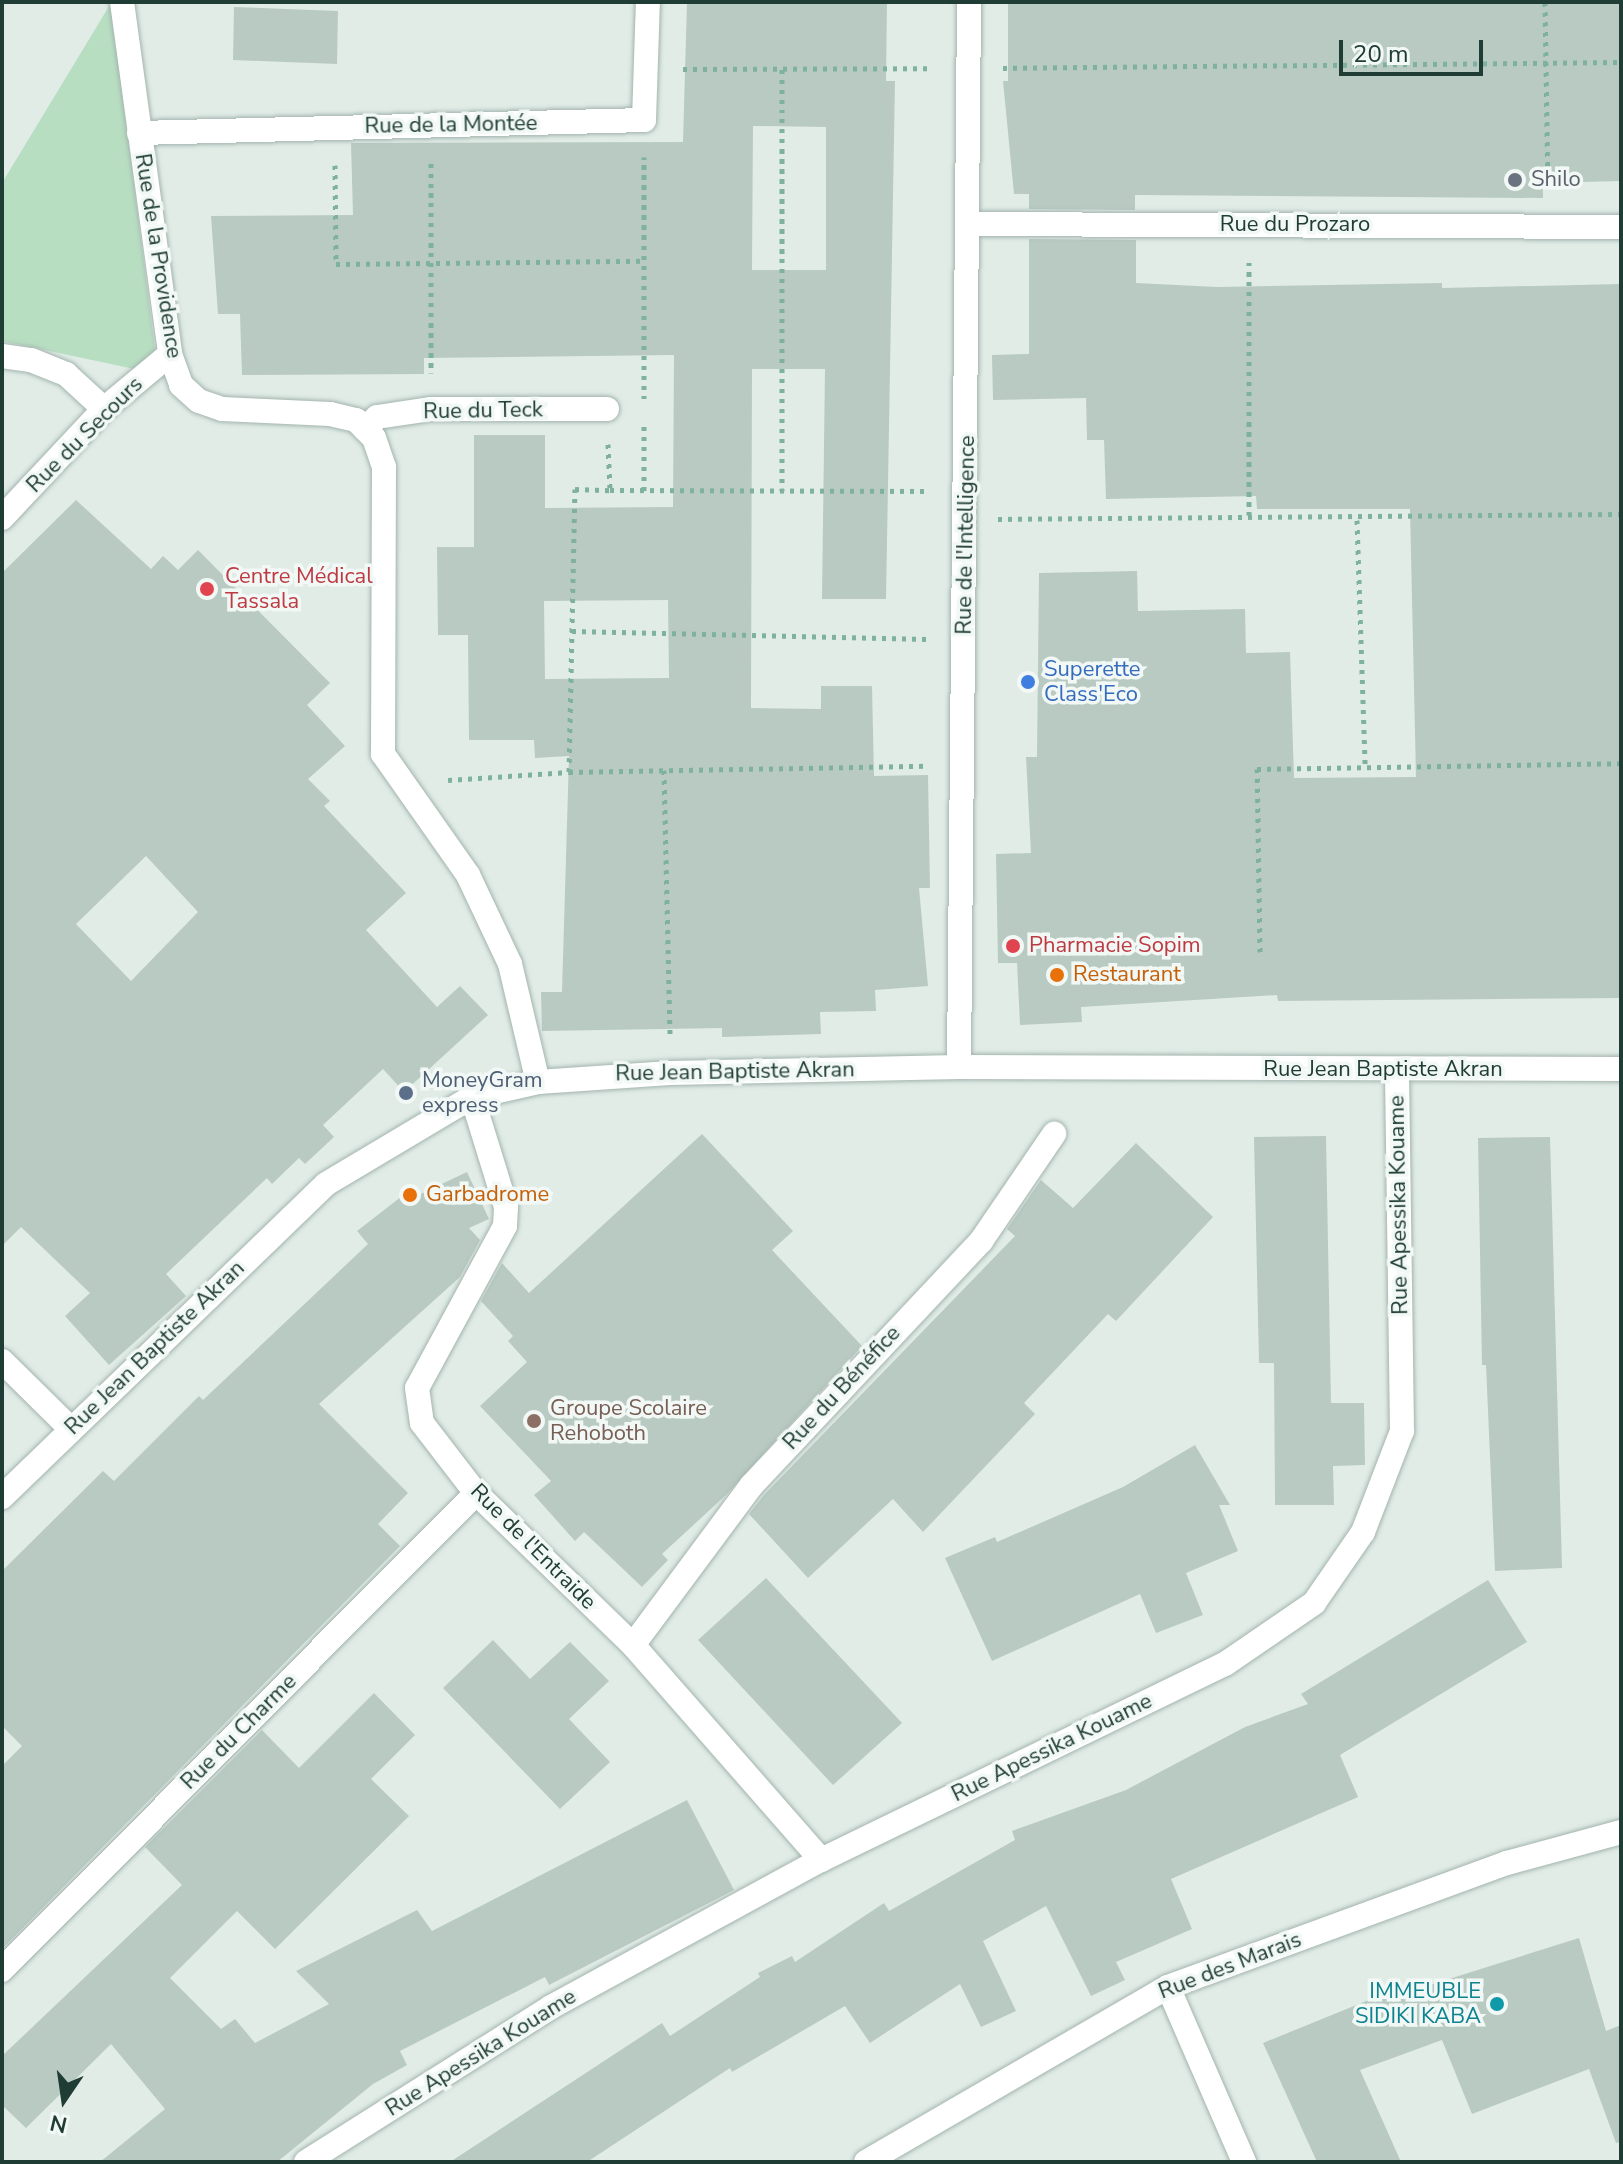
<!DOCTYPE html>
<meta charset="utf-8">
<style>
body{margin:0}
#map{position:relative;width:1623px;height:2164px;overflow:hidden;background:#e1ece7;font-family:"Nunito Sans",sans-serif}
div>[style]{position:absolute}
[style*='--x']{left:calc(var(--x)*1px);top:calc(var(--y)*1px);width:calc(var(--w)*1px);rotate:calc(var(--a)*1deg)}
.green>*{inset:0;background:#b8dec2}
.building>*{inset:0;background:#b9cac2}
.path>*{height:5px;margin-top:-2.5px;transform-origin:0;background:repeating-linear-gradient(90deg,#7fb1a0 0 4px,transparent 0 10px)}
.roads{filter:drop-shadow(0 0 2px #a3b4ae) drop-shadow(0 0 2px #a3b4ae)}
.street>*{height:24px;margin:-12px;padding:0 12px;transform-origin:12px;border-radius:12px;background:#fff}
.secondary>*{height:24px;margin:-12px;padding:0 12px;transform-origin:12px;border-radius:12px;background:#fff}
.dots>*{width:22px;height:22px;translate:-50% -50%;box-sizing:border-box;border:4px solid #f1f8f5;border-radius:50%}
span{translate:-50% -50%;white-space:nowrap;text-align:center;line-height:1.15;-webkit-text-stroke:7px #f1f8f5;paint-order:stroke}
.street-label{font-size:22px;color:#203d35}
.worship-label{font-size:22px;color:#5b616d}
.left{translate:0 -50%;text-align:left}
.health-label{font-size:22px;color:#be3a42}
.shop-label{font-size:22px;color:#366cbe}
.food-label{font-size:22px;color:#c56008}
.service-label{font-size:22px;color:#4e5e75}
.education-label{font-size:22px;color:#785e54}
.culture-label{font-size:22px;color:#0d838f}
.right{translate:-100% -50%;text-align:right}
.frame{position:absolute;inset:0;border:4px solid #203d35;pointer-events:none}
.north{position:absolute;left:24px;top:2060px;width:80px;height:80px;-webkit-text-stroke:6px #f1f8f5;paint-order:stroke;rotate:193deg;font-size:22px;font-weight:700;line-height:32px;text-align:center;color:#203d35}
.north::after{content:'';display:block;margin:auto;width:28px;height:36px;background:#203d35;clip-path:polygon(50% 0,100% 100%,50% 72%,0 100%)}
.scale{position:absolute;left:1339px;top:40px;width:144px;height:36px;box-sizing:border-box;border:4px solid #203d35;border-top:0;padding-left:10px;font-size:24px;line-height:28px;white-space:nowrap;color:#203d35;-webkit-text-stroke:6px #f1f8f5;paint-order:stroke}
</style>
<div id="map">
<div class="green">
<i style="clip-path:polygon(111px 3px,158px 374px,2px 341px,2px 183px)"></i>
</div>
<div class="building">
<i style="clip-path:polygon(evenodd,687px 2px,887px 2px,886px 81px,895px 81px,886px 599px,822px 599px,825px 369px,752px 369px,751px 708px,821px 709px,821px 686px,872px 686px,874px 776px,928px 775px,930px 888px,919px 888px,928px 986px,875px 990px,876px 1011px,820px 1012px,821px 1034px,722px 1037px,722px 1028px,542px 1031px,541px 992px,562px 992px,569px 756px,535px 758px,534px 740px,469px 740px,468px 635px,438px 635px,437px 547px,474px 547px,474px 435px,545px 435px,545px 508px,673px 507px,674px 355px,424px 358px,424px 374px,242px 375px,240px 314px,218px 314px,211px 216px,353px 215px,351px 143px,683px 142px,687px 2px,753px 126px,826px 127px,826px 270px,752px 270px,753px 126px,687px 2px,668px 600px,669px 678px,545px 679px,544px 601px,668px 600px)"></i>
<i style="clip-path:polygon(1008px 2px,1621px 2px,1621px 181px,1543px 183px,1543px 198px,1135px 195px,1135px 210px,1029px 209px,1029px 194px,1014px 194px,1003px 81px,1008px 81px)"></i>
<i style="clip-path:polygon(234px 7px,338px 11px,337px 64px,233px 60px)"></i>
<i style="clip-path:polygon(1029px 239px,1136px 240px,1136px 283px,1217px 287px,1442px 283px,1442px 288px,1621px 284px,1621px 998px,1278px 1001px,1277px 995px,1081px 1007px,1082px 1022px,1020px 1025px,1017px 963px,998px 963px,996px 854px,1031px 853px,1026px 757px,1037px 757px,1039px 573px,1137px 571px,1138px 611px,1245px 609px,1246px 653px,1290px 652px,1294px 778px,1416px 777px,1410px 509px,1257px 509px,1256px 496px,1106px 499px,1104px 440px,1087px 440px,1086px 398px,993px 400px,992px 355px,1029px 354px)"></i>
<i style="clip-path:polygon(evenodd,76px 500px,151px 569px,163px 556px,178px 570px,198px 550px,330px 683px,307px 705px,345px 746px,308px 779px,330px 801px,324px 806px,406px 893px,366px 930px,437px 1007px,460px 986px,488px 1015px,404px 1092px,383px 1069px,323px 1125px,334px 1137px,305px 1164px,299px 1158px,272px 1184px,267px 1178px,166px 1274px,186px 1296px,109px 1365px,65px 1316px,90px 1293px,21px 1227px,2px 1246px,2px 573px,76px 500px,146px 856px,198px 912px,131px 981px,76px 924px,146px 856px)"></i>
<i style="clip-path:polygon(702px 1134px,793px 1231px,772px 1250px,862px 1346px,726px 1495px,662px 1554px,668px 1560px,642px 1587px,584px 1532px,575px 1541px,534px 1495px,551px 1481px,480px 1406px,527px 1362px,508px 1341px,513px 1336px,481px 1301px,502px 1263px,529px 1293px)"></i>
<i style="clip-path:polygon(1326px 1136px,1331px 1403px,1364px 1403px,1365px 1465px,1333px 1466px,1334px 1505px,1275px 1505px,1274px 1363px,1259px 1363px,1254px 1137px)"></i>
<i style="clip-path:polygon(1550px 1137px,1562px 1568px,1495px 1571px,1486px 1365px,1482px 1365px,1478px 1138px)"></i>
<i style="clip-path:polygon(1136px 1143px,1213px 1217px,1116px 1321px,1108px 1314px,1024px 1403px,1035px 1414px,923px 1532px,893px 1499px,808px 1578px,749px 1514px,764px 1495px,1015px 1236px,1007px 1229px,1041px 1180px,1073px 1208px)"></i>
<i style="clip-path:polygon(467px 1172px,489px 1219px,469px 1228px,480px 1240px,460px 1277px,319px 1404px,408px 1493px,378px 1524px,400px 1546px,2px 1949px,2px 1766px,22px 1746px,2px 1726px,2px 1571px,103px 1471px,114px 1481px,199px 1396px,203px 1400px,368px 1244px,357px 1231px,406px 1193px,410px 1199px)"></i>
<i style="clip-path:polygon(1195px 1445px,1230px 1505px,1219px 1505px,1238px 1551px,1186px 1573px,1203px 1615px,1156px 1633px,1140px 1594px,992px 1661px,945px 1558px,995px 1537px,997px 1542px,1123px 1487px)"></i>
<i style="clip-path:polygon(766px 1578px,902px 1723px,833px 1785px,698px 1640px)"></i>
<i style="clip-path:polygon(1488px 1580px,1527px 1642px,1340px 1755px,1358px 1797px,1171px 1879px,1192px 1929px,1116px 1962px,1125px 1980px,1091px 1996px,1046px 1906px,983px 1941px,1016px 2011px,981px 2027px,960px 1984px,870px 2043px,845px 2006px,732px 2072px,730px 2068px,587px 2162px,450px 2162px,662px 2023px,670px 2036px,760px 1977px,758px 1973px,792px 1956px,795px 1962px,884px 1903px,889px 1911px,1015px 1840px,1012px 1831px,1126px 1790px,1245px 1727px,1308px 1704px,1301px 1694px)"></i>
<i style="clip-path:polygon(493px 1640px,530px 1679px,570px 1642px,609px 1681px,569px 1719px,610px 1762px,560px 1809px,443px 1688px)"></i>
<i style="clip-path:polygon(374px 1693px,415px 1735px,371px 1779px,409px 1816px,275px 1949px,237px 1911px,170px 1978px,221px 2029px,235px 2019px,255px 2043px,329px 2004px,296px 1971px,417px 1910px,432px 1931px,687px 1800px,734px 1890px,549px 1985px,545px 1977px,400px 2051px,407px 2065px,373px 2084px,277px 2162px,100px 2162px,165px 2109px,111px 2044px,26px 2128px,2px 2105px,2px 2056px,182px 1885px,145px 1847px,262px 1730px,299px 1768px)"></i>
<i style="clip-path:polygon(1579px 1938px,1606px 2031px,1621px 2025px,1621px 2142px,1616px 2143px,1589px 2069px,1472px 2114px,1442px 2040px,1360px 2070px,1401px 2162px,1317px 2162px,1263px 2043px,1408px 1984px,1411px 1991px)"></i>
</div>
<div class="path">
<i style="--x:1545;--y:2;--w:187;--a:89.1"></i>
<i style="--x:1003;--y:68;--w:618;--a:-0.56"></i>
<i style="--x:683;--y:69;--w:250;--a:-0.2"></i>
<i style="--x:782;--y:69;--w:422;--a:90"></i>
<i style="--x:431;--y:163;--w:210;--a:90"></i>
<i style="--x:335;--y:165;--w:99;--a:89.4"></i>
<i style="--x:336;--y:264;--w:309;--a:-0.6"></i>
<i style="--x:1249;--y:262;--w:253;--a:90"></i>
<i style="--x:644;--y:399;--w:242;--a:-90"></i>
<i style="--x:608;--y:444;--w:46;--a:87.5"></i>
<i style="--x:610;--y:490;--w:319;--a:0.2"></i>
<i style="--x:644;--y:491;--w:70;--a:-90"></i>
<i style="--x:998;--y:519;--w:623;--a:-0.46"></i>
<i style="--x:1357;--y:520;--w:247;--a:88.1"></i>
<i style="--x:572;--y:631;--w:355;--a:1.3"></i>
<i style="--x:664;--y:770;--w:267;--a:88.7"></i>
<i style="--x:569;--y:772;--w:283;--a:-88.8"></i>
<i style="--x:575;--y:489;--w:35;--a:2"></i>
<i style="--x:448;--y:780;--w:121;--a:-3.8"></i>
<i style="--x:569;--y:772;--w:357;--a:-1"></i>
<i style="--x:1260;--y:952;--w:183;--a:-90.9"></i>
<i style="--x:1257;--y:769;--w:364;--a:-0.9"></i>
</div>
<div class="roads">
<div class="street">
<i style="--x:122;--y:2;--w:355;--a:82.2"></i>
<i style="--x:170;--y:354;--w:33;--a:70"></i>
<i style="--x:181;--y:385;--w:24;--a:42"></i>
<i style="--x:199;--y:401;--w:24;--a:19"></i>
<i style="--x:222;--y:409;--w:108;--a:2.7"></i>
<i style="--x:330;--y:414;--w:27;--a:13"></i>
<i style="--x:356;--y:420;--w:25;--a:45"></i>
<i style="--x:374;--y:438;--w:31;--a:71"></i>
<i style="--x:384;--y:467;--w:287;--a:90.2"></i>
<i style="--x:383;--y:754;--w:148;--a:54.9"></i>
<i style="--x:468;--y:875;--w:98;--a:64.7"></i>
<i style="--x:510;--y:964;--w:121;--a:76.7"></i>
<i style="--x:139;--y:133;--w:505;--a:-1.47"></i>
<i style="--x:644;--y:120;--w:118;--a:-88.1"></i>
<i style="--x:970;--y:224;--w:651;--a:0.26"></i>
<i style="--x:2;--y:356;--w:29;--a:8"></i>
<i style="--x:31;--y:360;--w:38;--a:22"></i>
<i style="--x:66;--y:374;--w:52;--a:42.6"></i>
<i style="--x:365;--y:429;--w:17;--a:-45"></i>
<i style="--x:377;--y:417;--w:55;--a:-8.4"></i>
<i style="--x:431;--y:409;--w:176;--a:0"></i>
<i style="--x:2;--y:518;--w:149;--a:-46.9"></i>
<i style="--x:104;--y:409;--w:86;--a:-39.8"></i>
<i style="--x:959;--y:1067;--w:1065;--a:-89.46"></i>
<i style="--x:472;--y:1097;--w:115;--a:72.8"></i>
<i style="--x:506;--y:1207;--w:19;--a:93"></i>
<i style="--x:505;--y:1226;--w:184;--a:118.5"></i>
<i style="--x:417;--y:1388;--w:35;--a:82"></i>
<i style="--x:422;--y:1423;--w:88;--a:52.4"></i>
<i style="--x:476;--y:1493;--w:219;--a:44.1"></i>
<i style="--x:633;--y:1645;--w:286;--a:48.8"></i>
<i style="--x:2;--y:1361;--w:97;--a:44.6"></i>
<i style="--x:2;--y:1497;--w:450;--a:-44"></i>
<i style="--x:326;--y:1184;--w:170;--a:-30.8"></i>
<i style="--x:472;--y:1097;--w:68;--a:-12.8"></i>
<i style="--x:538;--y:1082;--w:132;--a:-3.9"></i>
<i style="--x:670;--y:1073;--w:289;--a:-1.2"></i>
<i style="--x:959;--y:1067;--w:662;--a:0.17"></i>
<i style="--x:633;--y:1645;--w:199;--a:-53.4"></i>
<i style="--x:752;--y:1485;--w:335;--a:-46.8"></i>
<i style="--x:981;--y:1241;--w:130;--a:-55.7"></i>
<i style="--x:2;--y:1970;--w:672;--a:-45.18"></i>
<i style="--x:1168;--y:1987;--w:191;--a:66.5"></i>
<i style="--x:306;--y:2162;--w:290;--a:-32.3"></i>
<i style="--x:551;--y:2007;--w:307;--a:-28.6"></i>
<i style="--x:821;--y:1860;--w:449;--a:-25.9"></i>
<i style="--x:1225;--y:1664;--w:108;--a:-34.4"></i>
<i style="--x:1314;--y:1603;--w:86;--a:-55.4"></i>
<i style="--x:1363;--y:1532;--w:108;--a:-68.9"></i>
<i style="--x:1402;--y:1431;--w:360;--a:-90.8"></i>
</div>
<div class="secondary">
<i style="--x:866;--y:2162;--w:349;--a:-30.1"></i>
<i style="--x:1168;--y:1987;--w:361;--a:-20.1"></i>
<i style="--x:1507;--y:1863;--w:118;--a:-15.2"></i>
</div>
</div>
<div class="dots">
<i style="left:1515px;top:180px;background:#6b7280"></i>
<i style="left:207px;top:589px;background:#e0444e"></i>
<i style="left:1028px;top:682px;background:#3f7fe0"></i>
<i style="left:1013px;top:946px;background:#e0444e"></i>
<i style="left:1057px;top:975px;background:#e8710a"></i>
<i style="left:406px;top:1093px;background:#5c6f8a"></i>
<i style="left:410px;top:1195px;background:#e8710a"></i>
<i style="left:534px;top:1421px;background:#8d6e63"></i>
<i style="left:1497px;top:2004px;background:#0f9aa8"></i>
</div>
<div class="street-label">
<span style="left:451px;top:125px;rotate:-1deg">Rue de la Montée</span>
<span style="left:1295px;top:225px">Rue du Prozaro</span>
<span style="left:158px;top:256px;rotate:81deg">Rue de la Providence</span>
<span style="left:483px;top:411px;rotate:-1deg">Rue du Teck</span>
<span style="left:85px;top:435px;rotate:-45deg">Rue du Secours</span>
<span style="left:966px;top:535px;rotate:-89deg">Rue de l'Intelligence</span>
<span style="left:1383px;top:1070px">Rue Jean Baptiste Akran</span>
<span style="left:735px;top:1072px;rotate:-1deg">Rue Jean Baptiste Akran</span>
<span style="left:1399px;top:1205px;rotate:-91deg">Rue Apessika Kouame</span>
<span style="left:155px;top:1348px;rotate:-44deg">Rue Jean Baptiste Akran</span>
<span style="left:842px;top:1388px;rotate:-47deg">Rue du Bénéfice</span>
<span style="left:533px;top:1547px;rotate:45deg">Rue de l'Entraide</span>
<span style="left:239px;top:1732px;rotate:-45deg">Rue du Charme</span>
<span style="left:1052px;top:1748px;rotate:-26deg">Rue Apessika Kouame</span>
<span style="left:1230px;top:1966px;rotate:-21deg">Rue des Marais</span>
<span style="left:481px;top:2053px;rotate:-32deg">Rue Apessika Kouame</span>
</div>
<div class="worship-label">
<span class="left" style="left:1531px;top:180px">Shilo</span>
</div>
<div class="health-label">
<span class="left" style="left:225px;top:589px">Centre Médical<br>Tassala</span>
<span class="left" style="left:1029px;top:946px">Pharmacie Sopim</span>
</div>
<div class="shop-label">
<span class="left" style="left:1044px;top:682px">Superette<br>Class'Eco</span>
</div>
<div class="food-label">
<span class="left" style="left:1073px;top:975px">Restaurant</span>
<span class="left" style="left:426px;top:1195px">Garbadrome</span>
</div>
<div class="service-label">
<span class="left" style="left:422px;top:1093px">MoneyGram<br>express</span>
</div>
<div class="education-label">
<span class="left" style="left:550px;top:1421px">Groupe Scolaire<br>Rehoboth</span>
</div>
<div class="culture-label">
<span class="right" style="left:1481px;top:2004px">IMMEUBLE<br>SIDIKI KABA</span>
</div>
<div class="frame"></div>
<div class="north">N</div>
<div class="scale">20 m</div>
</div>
